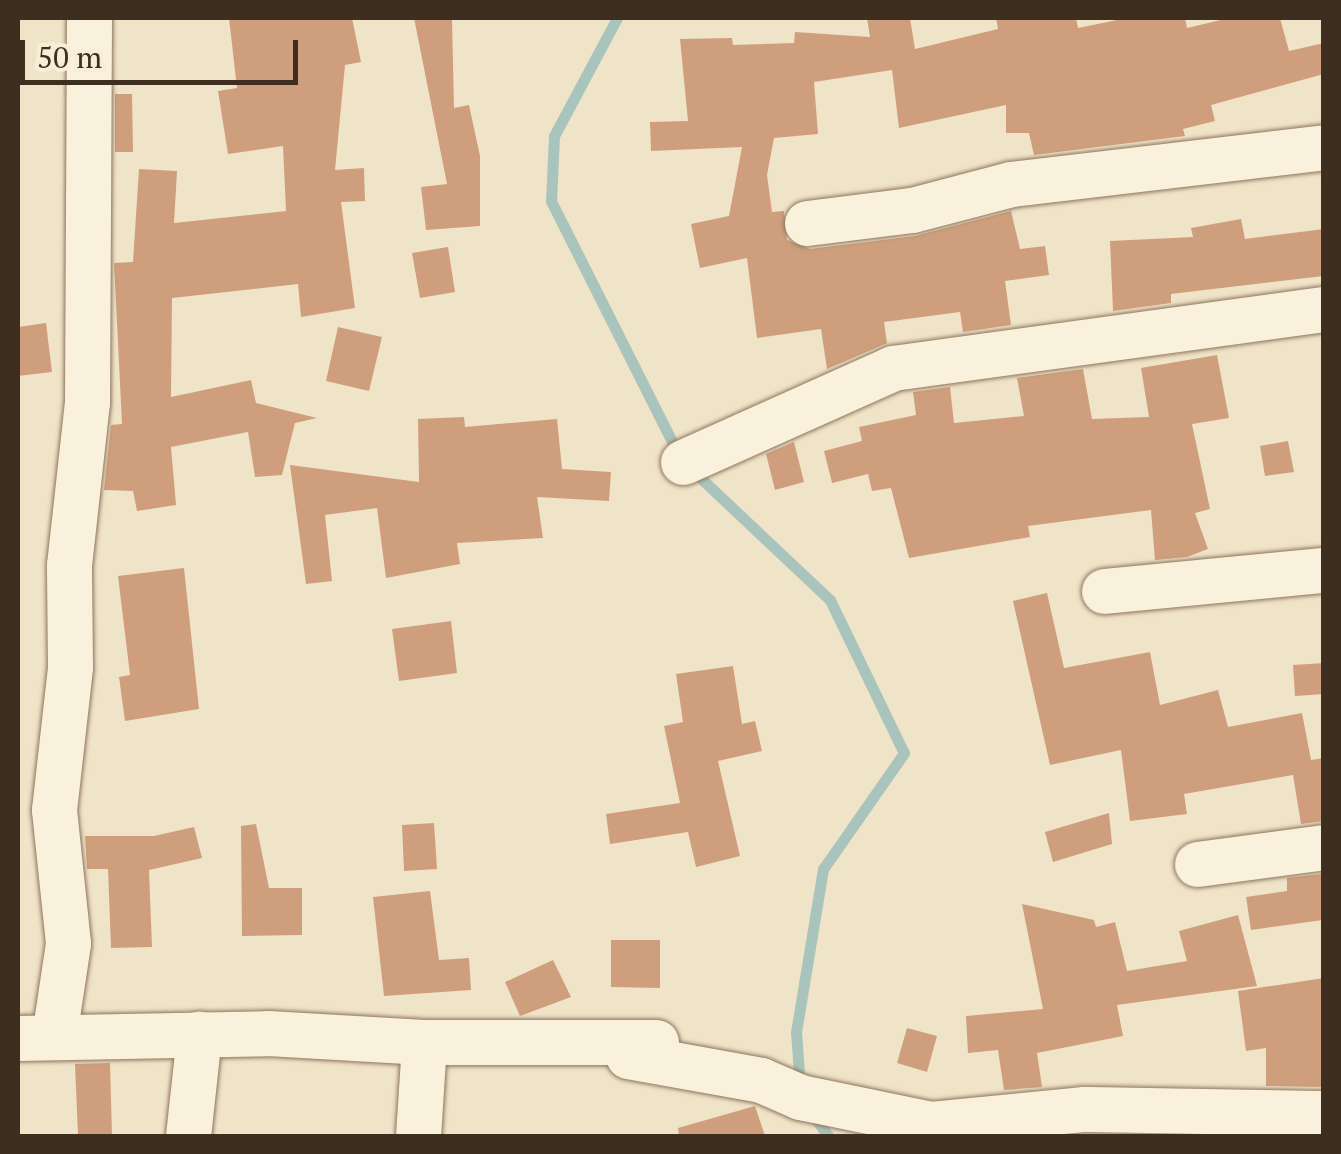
<!DOCTYPE html>
<style>
body{margin:0}
#map{position:relative;width:1341px;height:1154px;overflow:hidden;background:#f0e4c8;font-family:"PT Serif",serif}
div>[style]{position:absolute}
[style*='--x']{left:calc(var(--x)*1px);top:calc(var(--y)*1px);width:calc(var(--w)*1px);rotate:calc(var(--a)*1deg)}
.stream>*{height:11px;margin:-5.5px;padding:0 5.5px;transform-origin:5.5px;border-radius:5.5px;background:#a9c4bc}
.building>*{inset:0;background:#cf9f7d}
.roads{filter:drop-shadow(0 0 2px #8d765c) drop-shadow(0 0 2px #8d765c)}
.minor>*{height:45px;margin:-22.5px;padding:0 22.5px;transform-origin:22.5px;border-radius:22.5px;background:#faf1dc}
span{translate:-50% -50%;white-space:nowrap;text-align:center;line-height:1.15;-webkit-text-stroke:8px #f7eed8;paint-order:stroke}
.frame{position:absolute;inset:0;border:20px solid #3d2e20;pointer-events:none}
.scale{position:absolute;left:20px;top:40px;width:278px;height:45px;box-sizing:border-box;border:5px solid #3d2e20;border-top:0;padding-left:12px;font-size:30px;line-height:35px;white-space:nowrap;color:#3d2e20;-webkit-text-stroke:8px #f7eed8;paint-order:stroke}
</style>
<div id="map">
<div class="stream">
<i style="--x:617;--y:18;--w:134;--a:118.1"></i>
<i style="--x:554;--y:136;--w:65;--a:92.6"></i>
<i style="--x:551;--y:201;--w:284;--a:63.3"></i>
<i style="--x:691;--y:469;--w:191;--a:43.3"></i>
<i style="--x:830;--y:600;--w:170;--a:64.2"></i>
<i style="--x:904;--y:753;--w:141;--a:124.9"></i>
<i style="--x:823;--y:869;--w:165;--a:99.4"></i>
<i style="--x:796;--y:1032;--w:54;--a:85.8"></i>
<i style="--x:810;--y:1111;--w:31;--a:54"></i>
</div>
<div class="building">
<i style="clip-path:polygon(229px 18px,352px 18px,361px 62px,345px 65px,335px 170px,364px 168px,365px 201px,341px 202px,355px 308px,301px 317px,298px 284px,172px 298px,171px 397px,251px 380px,256px 403px,317px 418px,295px 423px,282px 475px,255px 477px,248px 432px,171px 447px,176px 505px,137px 511px,133px 491px,104px 490px,111px 425px,122px 424px,114px 263px,133px 262px,139px 169px,177px 171px,174px 223px,286px 211px,283px 146px,228px 154px,218px 91px,237px 88px)"></i>
<i style="clip-path:polygon(414px 18px,452px 18px,454px 108px,469px 105px,480px 156px,480px 226px,426px 230px,421px 187px,447px 184px)"></i>
<i style="clip-path:polygon(867px 18px,910px 18px,915px 49px,998px 29px,996px 18px,1076px 18px,1078px 28px,1127px 18px,1185px 18px,1187px 28px,1229px 18px,1280px 18px,1289px 51px,1324px 43px,1324px 74px,1211px 105px,1215px 121px,1183px 129px,1185px 136px,1034px 155px,1029px 133px,1006px 133px,1006px 105px,899px 128px,892px 70px,814px 82px,818px 134px,774px 138px,767px 175px,772px 212px,784px 211px,787px 240px,810px 249px,915px 236px,1011px 211px,1020px 249px,1045px 246px,1049px 275px,1005px 281px,1011px 325px,963px 332px,960px 312px,884px 322px,887px 343px,827px 369px,821px 329px,757px 338px,747px 258px,700px 268px,691px 224px,729px 216px,742px 147px,651px 151px,650px 122px,688px 121px,680px 39px,732px 38px,733px 45px,794px 43px,795px 32px,870px 37px)"></i>
<i style="clip-path:polygon(115px 94px,132px 94px,133px 152px,115px 152px)"></i>
<i style="clip-path:polygon(1241px 219px,1245px 239px,1324px 229px,1324px 276px,1171px 294px,1171px 303px,1113px 311px,1110px 241px,1193px 237px,1191px 228px)"></i>
<i style="clip-path:polygon(448px 247px,455px 292px,420px 298px,412px 253px)"></i>
<i style="clip-path:polygon(46px 323px,52px 372px,18px 376px,18px 327px)"></i>
<i style="clip-path:polygon(338px 327px,382px 337px,369px 391px,326px 381px)"></i>
<i style="clip-path:polygon(1217px 355px,1229px 418px,1192px 424px,1210px 509px,1195px 513px,1208px 549px,1187px 557px,1155px 560px,1151px 510px,1028px 526px,1030px 537px,909px 558px,891px 488px,872px 491px,868px 474px,832px 483px,824px 451px,862px 441px,859px 427px,916px 415px,913px 392px,950px 387px,954px 423px,1024px 416px,1017px 378px,1083px 369px,1092px 419px,1149px 417px,1141px 368px)"></i>
<i style="clip-path:polygon(464px 417px,465px 427px,557px 419px,562px 469px,611px 472px,609px 501px,537px 497px,543px 538px,457px 543px,460px 564px,386px 578px,377px 508px,325px 515px,332px 581px,306px 584px,290px 465px,419px 482px,418px 419px)"></i>
<i style="clip-path:polygon(1288px 441px,1294px 472px,1265px 476px,1260px 446px)"></i>
<i style="clip-path:polygon(794px 442px,804px 482px,775px 490px,766px 454px)"></i>
<i style="clip-path:polygon(184px 568px,199px 709px,125px 721px,119px 677px,130px 675px,118px 576px)"></i>
<i style="clip-path:polygon(1047px 593px,1064px 668px,1150px 652px,1160px 705px,1218px 690px,1228px 727px,1302px 713px,1311px 760px,1324px 758px,1324px 821px,1301px 824px,1293px 775px,1184px 794px,1187px 814px,1130px 821px,1121px 750px,1050px 765px,1013px 601px)"></i>
<i style="clip-path:polygon(451px 621px,457px 673px,399px 681px,392px 629px)"></i>
<i style="clip-path:polygon(1324px 663px,1324px 694px,1295px 696px,1293px 665px)"></i>
<i style="clip-path:polygon(733px 666px,742px 724px,755px 721px,762px 751px,718px 761px,740px 856px,696px 867px,688px 832px,610px 844px,606px 814px,680px 803px,664px 726px,683px 722px,676px 674px)"></i>
<i style="clip-path:polygon(1109px 813px,1112px 844px,1053px 862px,1045px 832px)"></i>
<i style="clip-path:polygon(434px 823px,437px 869px,404px 871px,402px 825px)"></i>
<i style="clip-path:polygon(256px 824px,269px 888px,302px 888px,302px 935px,242px 936px,241px 826px)"></i>
<i style="clip-path:polygon(194px 827px,202px 858px,149px 870px,152px 947px,111px 948px,108px 869px,87px 869px,85px 836px,154px 836px)"></i>
<i style="clip-path:polygon(1322px 874px,1323px 920px,1251px 930px,1246px 897px,1287px 891px,1287px 878px)"></i>
<i style="clip-path:polygon(430px 891px,439px 960px,469px 958px,471px 990px,384px 996px,373px 897px)"></i>
<i style="clip-path:polygon(1022px 904px,1094px 920px,1096px 927px,1115px 922px,1127px 971px,1187px 961px,1179px 931px,1238px 915px,1257px 986px,1117px 1005px,1123px 1036px,1037px 1053px,1042px 1087px,1004px 1090px,998px 1050px,968px 1053px,966px 1016px,1043px 1009px)"></i>
<i style="clip-path:polygon(611px 940px,660px 940px,660px 988px,611px 987px)"></i>
<i style="clip-path:polygon(553px 960px,571px 997px,520px 1016px,505px 982px)"></i>
<i style="clip-path:polygon(1324px 978px,1324px 1087px,1266px 1086px,1266px 1048px,1246px 1051px,1238px 991px)"></i>
<i style="clip-path:polygon(907px 1028px,937px 1036px,927px 1072px,897px 1063px)"></i>
<i style="clip-path:polygon(110px 1063px,112px 1136px,78px 1136px,75px 1064px)"></i>
<i style="clip-path:polygon(755px 1106px,765px 1136px,679px 1136px,678px 1128px)"></i>
</div>
<div class="roads">
<div class="minor">
<i style="--x:807;--y:223;--w:106;--a:-7.1"></i>
<i style="--x:912;--y:210;--w:102;--a:-14.7"></i>
<i style="--x:1011;--y:184;--w:315;--a:-6.7"></i>
<i style="--x:683;--y:462;--w:230;--a:-24.1"></i>
<i style="--x:893;--y:368;--w:435;--a:-7.8"></i>
<i style="--x:1104;--y:591;--w:221;--a:-5.5"></i>
<i style="--x:1197;--y:864;--w:128;--a:-7.6"></i>
<i style="--x:54;--y:1036;--w:94;--a:-81.4"></i>
<i style="--x:68;--y:943;--w:134;--a:-96"></i>
<i style="--x:54;--y:810;--w:144;--a:-83.6"></i>
<i style="--x:70;--y:667;--w:102;--a:-90.6"></i>
<i style="--x:69;--y:565;--w:164;--a:-83.7"></i>
<i style="--x:87;--y:402;--w:384;--a:-89.7"></i>
<i style="--x:18;--y:1038;--w:250;--a:-1.1"></i>
<i style="--x:268;--y:1033;--w:156;--a:3.3"></i>
<i style="--x:424;--y:1042;--w:232;--a:0"></i>
<i style="--x:628;--y:1056;--w:135;--a:10.2"></i>
<i style="--x:761;--y:1080;--w:43;--a:23.6"></i>
<i style="--x:800;--y:1097;--w:134;--a:11.6"></i>
<i style="--x:931;--y:1124;--w:154;--a:-5.6"></i>
<i style="--x:1084;--y:1109;--w:240;--a:1"></i>
<i style="--x:188;--y:1136;--w:103;--a:-83.8"></i>
<i style="--x:418;--y:1136;--w:94;--a:-86.3"></i>
</div>
</div>
<div class="frame"></div>
<div class="scale">50 m</div>
</div>
